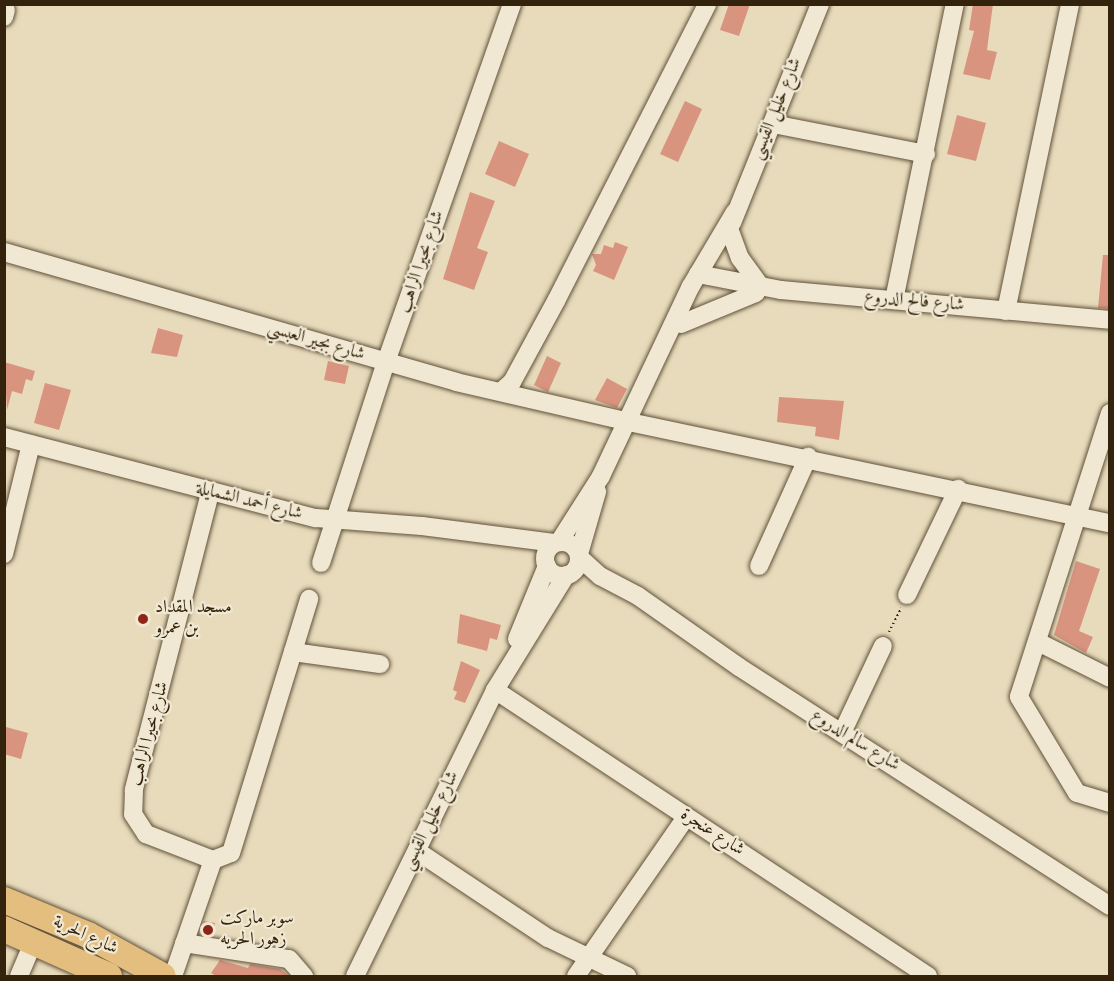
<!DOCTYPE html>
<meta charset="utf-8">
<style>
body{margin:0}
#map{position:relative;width:1114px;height:981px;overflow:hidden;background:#e8dbbc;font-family:"IM FELL English",Amiri,serif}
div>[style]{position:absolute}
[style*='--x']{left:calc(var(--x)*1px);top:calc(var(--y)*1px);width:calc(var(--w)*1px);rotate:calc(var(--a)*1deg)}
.building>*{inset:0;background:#d9947f}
.path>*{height:2px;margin-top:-1px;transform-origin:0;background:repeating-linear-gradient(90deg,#33230d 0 1.5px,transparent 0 4.5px)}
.roads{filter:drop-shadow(0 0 2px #605139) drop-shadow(0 0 2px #605139)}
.minor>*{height:18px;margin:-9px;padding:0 9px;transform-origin:9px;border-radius:9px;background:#f0e8d3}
.minor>.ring{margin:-9px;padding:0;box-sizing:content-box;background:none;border:18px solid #f0e8d3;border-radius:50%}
.highway>*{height:26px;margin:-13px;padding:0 13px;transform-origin:13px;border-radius:13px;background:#e4be7e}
.dots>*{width:16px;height:16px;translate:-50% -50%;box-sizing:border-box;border:3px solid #f0e8d3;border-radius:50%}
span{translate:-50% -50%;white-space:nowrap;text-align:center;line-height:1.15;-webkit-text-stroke:4.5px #f0e8d3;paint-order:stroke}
.street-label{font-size:18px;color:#33230d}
.poi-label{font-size:18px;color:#33230d}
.left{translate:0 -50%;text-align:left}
.frame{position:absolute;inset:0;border:6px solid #33230d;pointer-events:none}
</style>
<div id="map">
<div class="building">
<i style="clip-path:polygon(729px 4px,750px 4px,739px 36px,720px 30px)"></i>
<i style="clip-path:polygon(973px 4px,993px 4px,987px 50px,997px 52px,990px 80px,963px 74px,974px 31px,969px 30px)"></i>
<i style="clip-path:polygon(685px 101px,702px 109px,678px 162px,660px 154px)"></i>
<i style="clip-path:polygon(957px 115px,986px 123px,976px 161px,947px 154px)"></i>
<i style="clip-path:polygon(499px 141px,529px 154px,515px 187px,485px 174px)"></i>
<i style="clip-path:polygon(470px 192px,495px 201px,477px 248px,488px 252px,474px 290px,443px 279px)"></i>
<i style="clip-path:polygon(615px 242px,628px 247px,614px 280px,593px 271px,596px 265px,592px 254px,601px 254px,604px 245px,613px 248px)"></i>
<i style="clip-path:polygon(1103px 255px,1110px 255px,1110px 309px,1098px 308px)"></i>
<i style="clip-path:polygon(158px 328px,183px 335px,177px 357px,151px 353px)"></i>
<i style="clip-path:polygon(547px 356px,561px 363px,548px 392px,534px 385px)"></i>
<i style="clip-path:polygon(328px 361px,349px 366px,345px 384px,324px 380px)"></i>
<i style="clip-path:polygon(4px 362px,35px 371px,32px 381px,26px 379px,22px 394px,12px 391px,7px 410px)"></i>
<i style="clip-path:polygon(607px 378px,627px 389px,617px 408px,595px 400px)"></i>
<i style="clip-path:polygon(45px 383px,71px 390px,59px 430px,34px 423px)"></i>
<i style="clip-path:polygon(779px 397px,844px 401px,839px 440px,815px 436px,816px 427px,777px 422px)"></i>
<i style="clip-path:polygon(1076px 561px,1100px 569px,1079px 631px,1093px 637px,1086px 653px,1054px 635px)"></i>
<i style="clip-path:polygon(460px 614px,501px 625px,497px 640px,490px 638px,487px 651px,457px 643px)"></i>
<i style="clip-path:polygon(461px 661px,480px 670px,465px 703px,454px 699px,457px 692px,453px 690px)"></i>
<i style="clip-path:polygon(6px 727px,28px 733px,21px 759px,4px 754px)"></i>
<i style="clip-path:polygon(204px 921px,215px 923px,213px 936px,201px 934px)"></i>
<i style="clip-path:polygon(220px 960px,248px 968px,250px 964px,280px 969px,289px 976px,216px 976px,211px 973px)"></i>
</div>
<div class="path">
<i style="--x:889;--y:632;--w:27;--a:-63"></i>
</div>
<div class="roads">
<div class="minor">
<i style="--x:4;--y:17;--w:7;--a:-74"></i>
<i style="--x:773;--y:124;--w:156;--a:11.1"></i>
<i style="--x:732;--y:223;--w:236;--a:-68.1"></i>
<i style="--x:730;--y:231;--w:29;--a:70"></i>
<i style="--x:740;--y:258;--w:31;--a:54"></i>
<i style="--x:4;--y:252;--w:470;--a:16"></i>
<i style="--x:456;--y:382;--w:178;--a:13"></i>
<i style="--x:629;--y:422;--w:491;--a:11.9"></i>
<i style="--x:698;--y:274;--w:85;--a:10.9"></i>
<i style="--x:781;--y:290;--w:330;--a:5.2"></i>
<i style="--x:894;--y:300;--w:302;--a:-78.4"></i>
<i style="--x:1006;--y:311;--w:314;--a:-78.2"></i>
<i style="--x:681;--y:324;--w:81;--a:-22.5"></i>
<i style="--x:503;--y:390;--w:12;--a:-42"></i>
<i style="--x:512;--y:382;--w:94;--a:-61.5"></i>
<i style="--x:557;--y:299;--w:331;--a:-63"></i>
<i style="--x:1110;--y:413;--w:298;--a:107.8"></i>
<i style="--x:1019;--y:697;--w:112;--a:58.9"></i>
<i style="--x:1077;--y:793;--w:34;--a:17"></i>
<i style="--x:4;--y:437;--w:322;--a:14.6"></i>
<i style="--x:316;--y:518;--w:106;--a:4.3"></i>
<i style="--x:422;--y:526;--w:133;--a:7.3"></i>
<i style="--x:210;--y:493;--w:307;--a:104.4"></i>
<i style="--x:134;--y:790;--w:24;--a:92"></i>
<i style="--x:133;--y:814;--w:24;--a:57"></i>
<i style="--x:146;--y:834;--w:72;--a:21.2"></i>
<i style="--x:213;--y:860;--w:19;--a:-21"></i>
<i style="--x:231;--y:853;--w:266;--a:-72.9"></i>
<i class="ring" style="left:545px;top:542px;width:16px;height:16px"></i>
<i style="--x:559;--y:542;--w:78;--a:-57.5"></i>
<i style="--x:601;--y:476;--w:210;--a:-64.7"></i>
<i style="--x:691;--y:286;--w:86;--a:-59.3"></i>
<i style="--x:4;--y:554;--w:113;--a:-76.2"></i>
<i style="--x:579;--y:554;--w:65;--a:-73.8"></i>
<i style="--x:580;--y:558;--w:27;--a:42"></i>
<i style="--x:600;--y:576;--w:43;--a:27.8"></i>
<i style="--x:638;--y:596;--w:123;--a:35.1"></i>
<i style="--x:739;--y:667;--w:441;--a:32.8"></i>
<i style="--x:321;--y:563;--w:211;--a:-72.1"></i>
<i style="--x:386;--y:362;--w:380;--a:-70.6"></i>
<i style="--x:759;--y:566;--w:120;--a:-65.8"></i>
<i style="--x:907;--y:595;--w:118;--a:-64.3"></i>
<i style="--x:517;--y:639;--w:79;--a:-67.7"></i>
<i style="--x:1038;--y:642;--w:80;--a:26.6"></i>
<i style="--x:293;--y:652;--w:88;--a:7.9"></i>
<i style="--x:495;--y:690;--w:519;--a:33.45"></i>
<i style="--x:842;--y:733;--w:96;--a:-64.8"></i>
<i style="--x:417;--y:851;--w:157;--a:33.6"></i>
<i style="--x:548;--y:938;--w:88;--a:25.7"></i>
<i style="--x:184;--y:943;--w:106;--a:8.7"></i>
<i style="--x:289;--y:959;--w:23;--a:49"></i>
<i style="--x:19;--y:976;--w:38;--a:-67"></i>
<i style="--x:173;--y:976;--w:123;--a:-71"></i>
<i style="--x:355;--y:976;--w:318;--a:-63.9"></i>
<i style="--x:495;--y:690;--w:135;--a:-58.3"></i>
<i style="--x:576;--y:976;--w:193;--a:-55.3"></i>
</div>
<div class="highway">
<i style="--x:4;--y:900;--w:91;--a:22.6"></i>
<i style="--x:88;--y:935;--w:85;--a:28.7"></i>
<i style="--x:4;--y:929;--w:115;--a:24.1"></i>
</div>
</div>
<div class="dots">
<i style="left:143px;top:619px;background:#8f2418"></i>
<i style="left:208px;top:930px;background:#8f2418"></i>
</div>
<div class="street-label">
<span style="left:777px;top:109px;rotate:-68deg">شارع خليل القيسي</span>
<span style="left:422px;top:262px;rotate:-71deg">شارع بحيرا الراهب</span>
<span style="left:914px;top:302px;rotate:5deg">شارع فالح الدروع</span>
<span style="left:316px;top:342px;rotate:16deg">شارع بجير العبسي</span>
<span style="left:249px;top:502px;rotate:14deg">شارع أحمد الشمايلة</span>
<span style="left:150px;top:734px;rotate:-75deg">شارع بحيرا الراهب</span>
<span style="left:855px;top:741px;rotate:32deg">شارع سالم الدروع</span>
<span style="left:431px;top:821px;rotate:-64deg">شارع خليل القيسي</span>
<span style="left:712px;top:833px;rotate:33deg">شارع عنجرة</span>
<span style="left:85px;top:936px;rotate:25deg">شارع الحرية</span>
</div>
<div class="poi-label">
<span class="left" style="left:155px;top:619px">مسجد المقداد<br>بن عمرو</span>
<span class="left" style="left:220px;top:930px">سوبر ماركت<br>زهور الحريه</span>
</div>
<div class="frame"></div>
</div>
